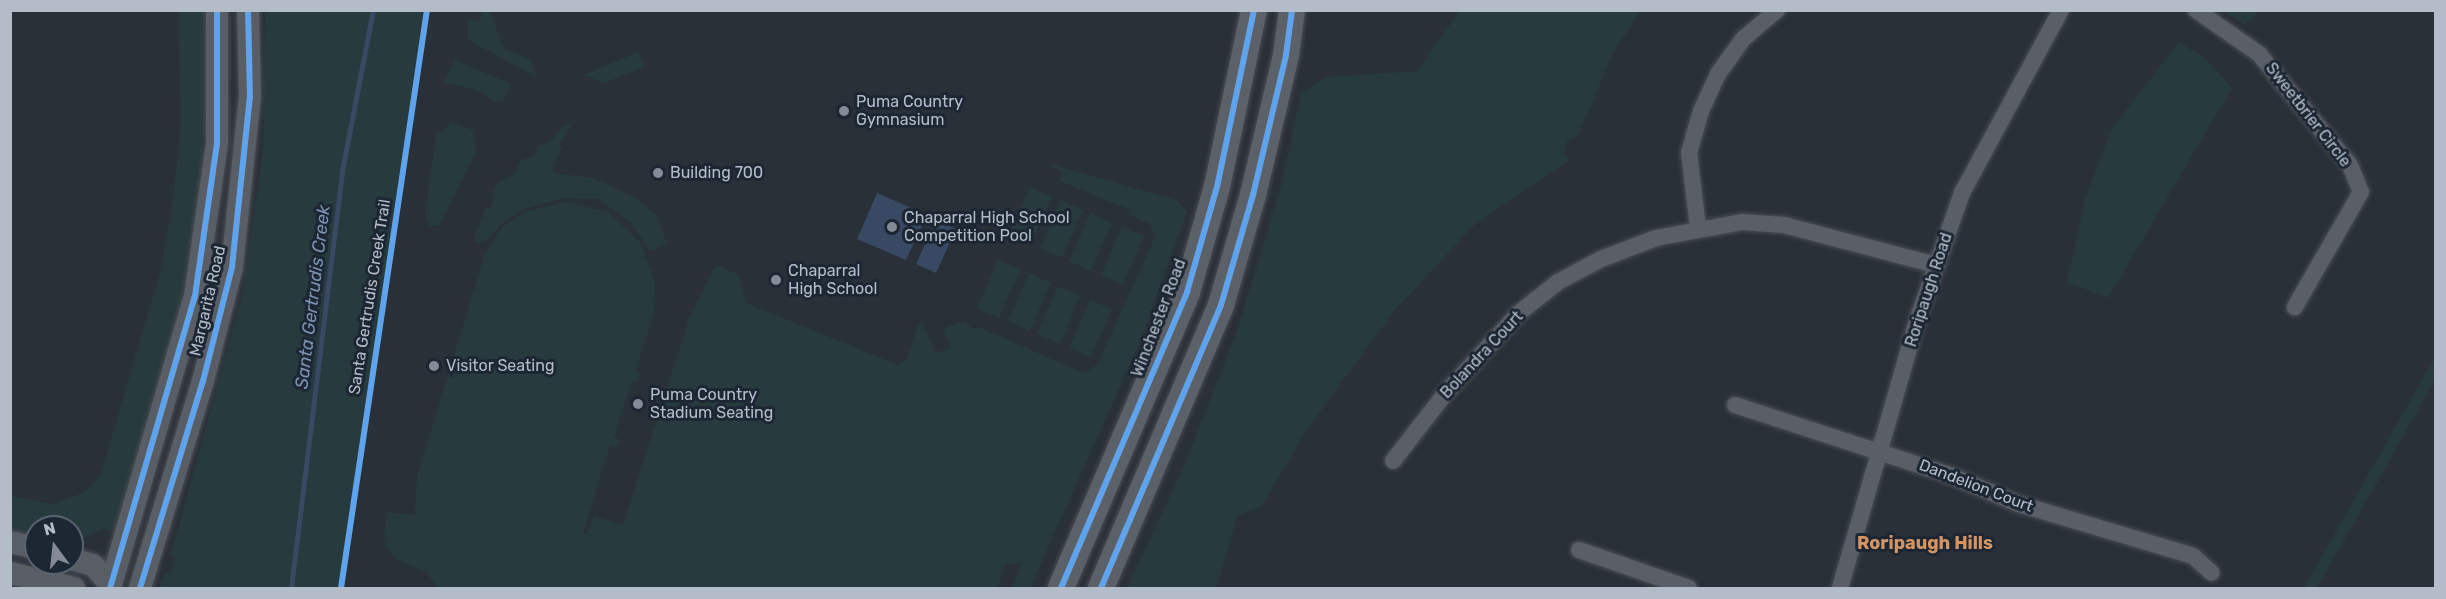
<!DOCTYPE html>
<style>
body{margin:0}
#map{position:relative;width:2446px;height:599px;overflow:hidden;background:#2a3038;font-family:Rubik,sans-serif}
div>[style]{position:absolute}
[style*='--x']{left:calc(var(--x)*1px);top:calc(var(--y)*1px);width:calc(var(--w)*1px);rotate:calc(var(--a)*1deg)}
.green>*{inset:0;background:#273a3e}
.water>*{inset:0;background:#384963}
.stream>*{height:4.5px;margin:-2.25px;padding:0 2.25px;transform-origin:2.25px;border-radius:2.25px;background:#384963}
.roads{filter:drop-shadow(0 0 2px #484c53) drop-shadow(0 0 2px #484c53)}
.street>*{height:16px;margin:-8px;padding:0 8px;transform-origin:8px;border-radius:8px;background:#5a5e66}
.secondary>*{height:22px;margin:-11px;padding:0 11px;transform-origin:11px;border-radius:11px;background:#595d64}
.primary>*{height:26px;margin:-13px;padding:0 13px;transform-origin:13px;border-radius:13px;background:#5c6168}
.cycleway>*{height:6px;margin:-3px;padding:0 3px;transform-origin:3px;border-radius:3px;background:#60a3ed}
.dots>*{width:16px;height:16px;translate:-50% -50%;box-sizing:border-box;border:3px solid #1d2633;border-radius:50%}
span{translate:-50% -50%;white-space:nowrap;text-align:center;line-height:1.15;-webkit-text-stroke:6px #1d2633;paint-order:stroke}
.poi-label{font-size:16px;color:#b4bcc9}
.left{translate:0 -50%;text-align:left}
.street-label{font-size:16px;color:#b4bcc9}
.water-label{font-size:18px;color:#7c92b1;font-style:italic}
.neighbourhood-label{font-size:18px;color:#d59563;font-weight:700}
.frame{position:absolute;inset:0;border:12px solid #b4bcc9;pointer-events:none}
.north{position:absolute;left:24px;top:515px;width:60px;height:60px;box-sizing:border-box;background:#1d2633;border:2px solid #59626f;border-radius:50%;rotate:345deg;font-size:16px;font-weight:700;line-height:24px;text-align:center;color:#b4bcc9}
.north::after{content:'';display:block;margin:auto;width:21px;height:27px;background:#848b96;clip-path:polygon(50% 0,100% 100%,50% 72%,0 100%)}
</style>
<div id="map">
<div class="green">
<i style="clip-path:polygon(482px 10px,490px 11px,504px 49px,530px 59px,537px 77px,468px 40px,468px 20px,480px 21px)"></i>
<i style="clip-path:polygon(1460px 10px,1641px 11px,1614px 51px,1578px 136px,1567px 141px,1564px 151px,1569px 160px,1474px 225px,1395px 310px,1308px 428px,1262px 506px,1238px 515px,1216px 588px,1127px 588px,1184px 466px,1237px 331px,1281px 187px,1301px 93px,1327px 77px,1417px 71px)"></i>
<i style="clip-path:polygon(178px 11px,205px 11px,208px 86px,197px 216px,172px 342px,114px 532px,103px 529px,82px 539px,80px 548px,72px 546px,72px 527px,36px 527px,36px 536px,11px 530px,11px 496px,54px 504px,85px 492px,100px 477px,161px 269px,173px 200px,181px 125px)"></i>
<i style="clip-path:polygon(265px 11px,430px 11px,344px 588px,159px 588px,164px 573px,171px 573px,175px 559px,171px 555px,242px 295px,263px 150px)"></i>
<i style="clip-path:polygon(2223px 11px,2260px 11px,2244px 24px)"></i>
<i style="clip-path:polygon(2179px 42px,2206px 59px,2232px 88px,2108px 298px,2067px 282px,2085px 199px,2111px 130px)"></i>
<i style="clip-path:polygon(638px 52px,644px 67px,604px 83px,584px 75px)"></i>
<i style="clip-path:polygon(455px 60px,511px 84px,504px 100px,497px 102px,476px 90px,444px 82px)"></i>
<i style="clip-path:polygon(452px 123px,473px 130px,476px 153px,440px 225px,430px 227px,425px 215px,436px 135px)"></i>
<i style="clip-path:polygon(572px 123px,559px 145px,562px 147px,553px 168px,554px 173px,594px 178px,637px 199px,657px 216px,667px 244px,650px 251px,632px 224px,599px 199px,564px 198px,524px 209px,501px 224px,487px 240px,477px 243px,474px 238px,486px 207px,490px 209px,495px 196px,492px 194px,498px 182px,514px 175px,521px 160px,535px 156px,538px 147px,550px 142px,563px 127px)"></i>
<i style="clip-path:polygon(1047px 163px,1176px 200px,1187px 212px,1139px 344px,1030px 588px,1012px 588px,1022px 563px,1006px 564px,997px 588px,437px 588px,427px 572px,396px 559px,387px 548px,384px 534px,387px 512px,415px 515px,417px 476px,484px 257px,500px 229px,524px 212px,568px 202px,608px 212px,640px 242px,655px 283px,654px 313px,636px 370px,640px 372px,637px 382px,632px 381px,614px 437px,619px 439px,616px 447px,610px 445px,583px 533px,587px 534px,594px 516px,623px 525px,689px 319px,716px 265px,739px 275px,746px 303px,898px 365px,907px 359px,919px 324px,923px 322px,935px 353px,951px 348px,943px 329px,964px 321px,972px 329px,979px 327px,1083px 373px,1097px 365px,1155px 237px,1150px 224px,1129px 215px,1130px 210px,1060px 181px,1063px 173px)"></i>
<i style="clip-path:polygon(1030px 187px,1052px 196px,1031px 244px,1009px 235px)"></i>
<i style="clip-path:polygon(1061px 200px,1083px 210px,1062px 258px,1040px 248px)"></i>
<i style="clip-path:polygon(1090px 213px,1112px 223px,1091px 271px,1069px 261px)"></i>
<i style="clip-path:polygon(1122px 227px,1144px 236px,1123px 284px,1101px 275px)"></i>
<i style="clip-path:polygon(998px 260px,1020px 270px,999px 318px,977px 308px)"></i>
<i style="clip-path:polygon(1029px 273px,1051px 283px,1030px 331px,1008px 321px)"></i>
<i style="clip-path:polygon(1058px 286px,1080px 296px,1060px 344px,1037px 334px)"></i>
<i style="clip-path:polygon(1090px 300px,1112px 309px,1091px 357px,1069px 348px)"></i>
<i style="clip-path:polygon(2435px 357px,2435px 378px,2412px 421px,2317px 588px,2304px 588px)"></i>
</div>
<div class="water">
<i style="clip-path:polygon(877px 193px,927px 215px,906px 260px,857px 239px)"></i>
<i style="clip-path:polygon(936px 220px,956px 229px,936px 273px,916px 264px)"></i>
</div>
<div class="stream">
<i style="--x:291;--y:588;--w:420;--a:-83"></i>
<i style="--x:342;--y:171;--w:164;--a:-79.1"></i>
</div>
<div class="roads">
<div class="street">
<i style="--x:2196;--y:10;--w:77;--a:34.9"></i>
<i style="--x:2259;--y:54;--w:144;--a:50.7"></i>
<i style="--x:2350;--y:165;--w:29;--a:68"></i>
<i style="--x:2361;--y:192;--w:133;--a:119.9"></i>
<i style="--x:1698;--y:227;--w:75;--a:-96.9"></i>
<i style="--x:1689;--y:153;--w:44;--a:-74.1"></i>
<i style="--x:1701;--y:111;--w:41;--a:-65.3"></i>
<i style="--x:1718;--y:74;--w:43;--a:-54.5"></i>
<i style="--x:1743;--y:39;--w:45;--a:-40.5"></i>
<i style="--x:1735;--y:405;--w:225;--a:18.1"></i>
<i style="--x:1949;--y:475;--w:76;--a:22.5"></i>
<i style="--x:2019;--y:504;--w:182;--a:16.6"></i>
<i style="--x:2193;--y:556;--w:25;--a:42"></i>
<i style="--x:1393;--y:461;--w:83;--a:-52.3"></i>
<i style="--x:1444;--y:395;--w:111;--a:-47.6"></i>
<i style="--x:1519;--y:313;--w:50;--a:-38.5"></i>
<i style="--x:1558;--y:282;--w:49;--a:-28.1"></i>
<i style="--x:1601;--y:259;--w:59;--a:-20.9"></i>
<i style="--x:1656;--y:238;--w:87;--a:-10.5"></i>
<i style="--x:1742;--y:222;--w:42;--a:4.1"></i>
<i style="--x:1784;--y:225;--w:156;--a:14.8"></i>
<i style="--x:1579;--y:550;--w:116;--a:19.1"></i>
<i style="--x:1840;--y:588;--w:281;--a:-73.9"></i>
<i style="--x:1918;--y:318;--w:133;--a:-70.6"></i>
<i style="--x:1962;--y:193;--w:208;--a:-61.6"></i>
</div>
<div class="secondary">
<i style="--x:10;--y:542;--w:27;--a:13"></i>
<i style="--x:72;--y:559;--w:22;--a:16"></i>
<i style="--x:93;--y:565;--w:27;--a:48"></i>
<i style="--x:10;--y:573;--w:66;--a:13.2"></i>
<i style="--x:110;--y:588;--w:304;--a:-73.8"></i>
<i style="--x:195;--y:296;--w:155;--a:-81.8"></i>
<i style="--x:217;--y:143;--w:133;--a:-90"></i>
<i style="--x:140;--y:588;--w:216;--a:-73.1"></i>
<i style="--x:203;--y:381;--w:118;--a:-75.7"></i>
<i style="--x:232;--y:267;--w:171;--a:-84"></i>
<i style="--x:250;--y:97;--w:87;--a:-91.3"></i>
</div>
<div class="primary">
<i style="--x:1061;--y:588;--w:322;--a:-66.9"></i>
<i style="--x:1187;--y:292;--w:109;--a:-74.1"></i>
<i style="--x:1217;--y:187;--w:181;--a:-78.2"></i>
<i style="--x:1101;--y:588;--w:307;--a:-67"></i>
<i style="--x:1221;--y:305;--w:115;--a:-73.8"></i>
<i style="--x:1253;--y:195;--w:144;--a:-76.7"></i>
<i style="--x:1286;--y:55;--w:45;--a:-82.4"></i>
</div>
</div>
<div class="cycleway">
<i style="--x:110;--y:588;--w:304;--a:-73.8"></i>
<i style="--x:195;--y:296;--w:155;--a:-81.8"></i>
<i style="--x:217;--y:143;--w:133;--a:-90"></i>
<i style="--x:140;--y:588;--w:216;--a:-73.1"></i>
<i style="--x:203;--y:381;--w:118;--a:-75.7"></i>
<i style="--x:232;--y:267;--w:171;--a:-84"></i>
<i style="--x:250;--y:97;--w:87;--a:-91.3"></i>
<i style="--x:341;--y:588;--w:584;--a:-81.54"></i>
<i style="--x:1061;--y:588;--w:322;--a:-66.9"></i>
<i style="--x:1187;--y:292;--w:109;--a:-74.1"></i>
<i style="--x:1217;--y:187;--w:181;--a:-78.2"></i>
<i style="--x:1101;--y:588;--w:307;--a:-67"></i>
<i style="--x:1221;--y:305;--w:115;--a:-73.8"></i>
<i style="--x:1253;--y:195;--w:144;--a:-76.7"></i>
<i style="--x:1286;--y:55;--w:45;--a:-82.4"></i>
</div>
<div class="dots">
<i style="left:844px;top:111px;background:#848b96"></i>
<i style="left:658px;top:173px;background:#848b96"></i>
<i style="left:892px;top:227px;background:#848b96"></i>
<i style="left:776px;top:280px;background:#848b96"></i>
<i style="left:434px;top:366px;background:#848b96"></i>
<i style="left:638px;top:404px;background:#848b96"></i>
</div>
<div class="poi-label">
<span class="left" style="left:856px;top:111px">Puma Country<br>Gymnasium</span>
<span class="left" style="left:670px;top:173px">Building 700</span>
<span class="left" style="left:904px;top:227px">Chaparral High School<br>Competition Pool</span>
<span class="left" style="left:788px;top:280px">Chaparral<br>High School</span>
<span class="left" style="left:446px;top:366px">Visitor Seating</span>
<span class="left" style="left:650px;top:404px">Puma Country<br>Stadium Seating</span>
</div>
<div class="street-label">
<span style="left:2308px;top:115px;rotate:52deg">Sweetbrier Circle</span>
<span style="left:1929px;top:290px;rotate:-72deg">Roripaugh Road</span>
<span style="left:370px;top:297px;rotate:-81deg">Santa Gertrudis Creek Trail</span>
<span style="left:208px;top:301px;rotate:-77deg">Margarita Road</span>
<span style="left:1159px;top:318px;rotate:-69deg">Winchester Road</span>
<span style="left:1482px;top:355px;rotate:-47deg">Bolandra Court</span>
<span style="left:1976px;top:486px;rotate:21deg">Dandelion Court</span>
</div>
<div class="water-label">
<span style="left:313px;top:297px;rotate:-83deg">Santa Gertrudis Creek</span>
</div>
<div class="neighbourhood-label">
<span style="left:1925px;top:543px">Roripaugh Hills</span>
</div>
<div class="frame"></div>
<div class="north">N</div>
</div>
